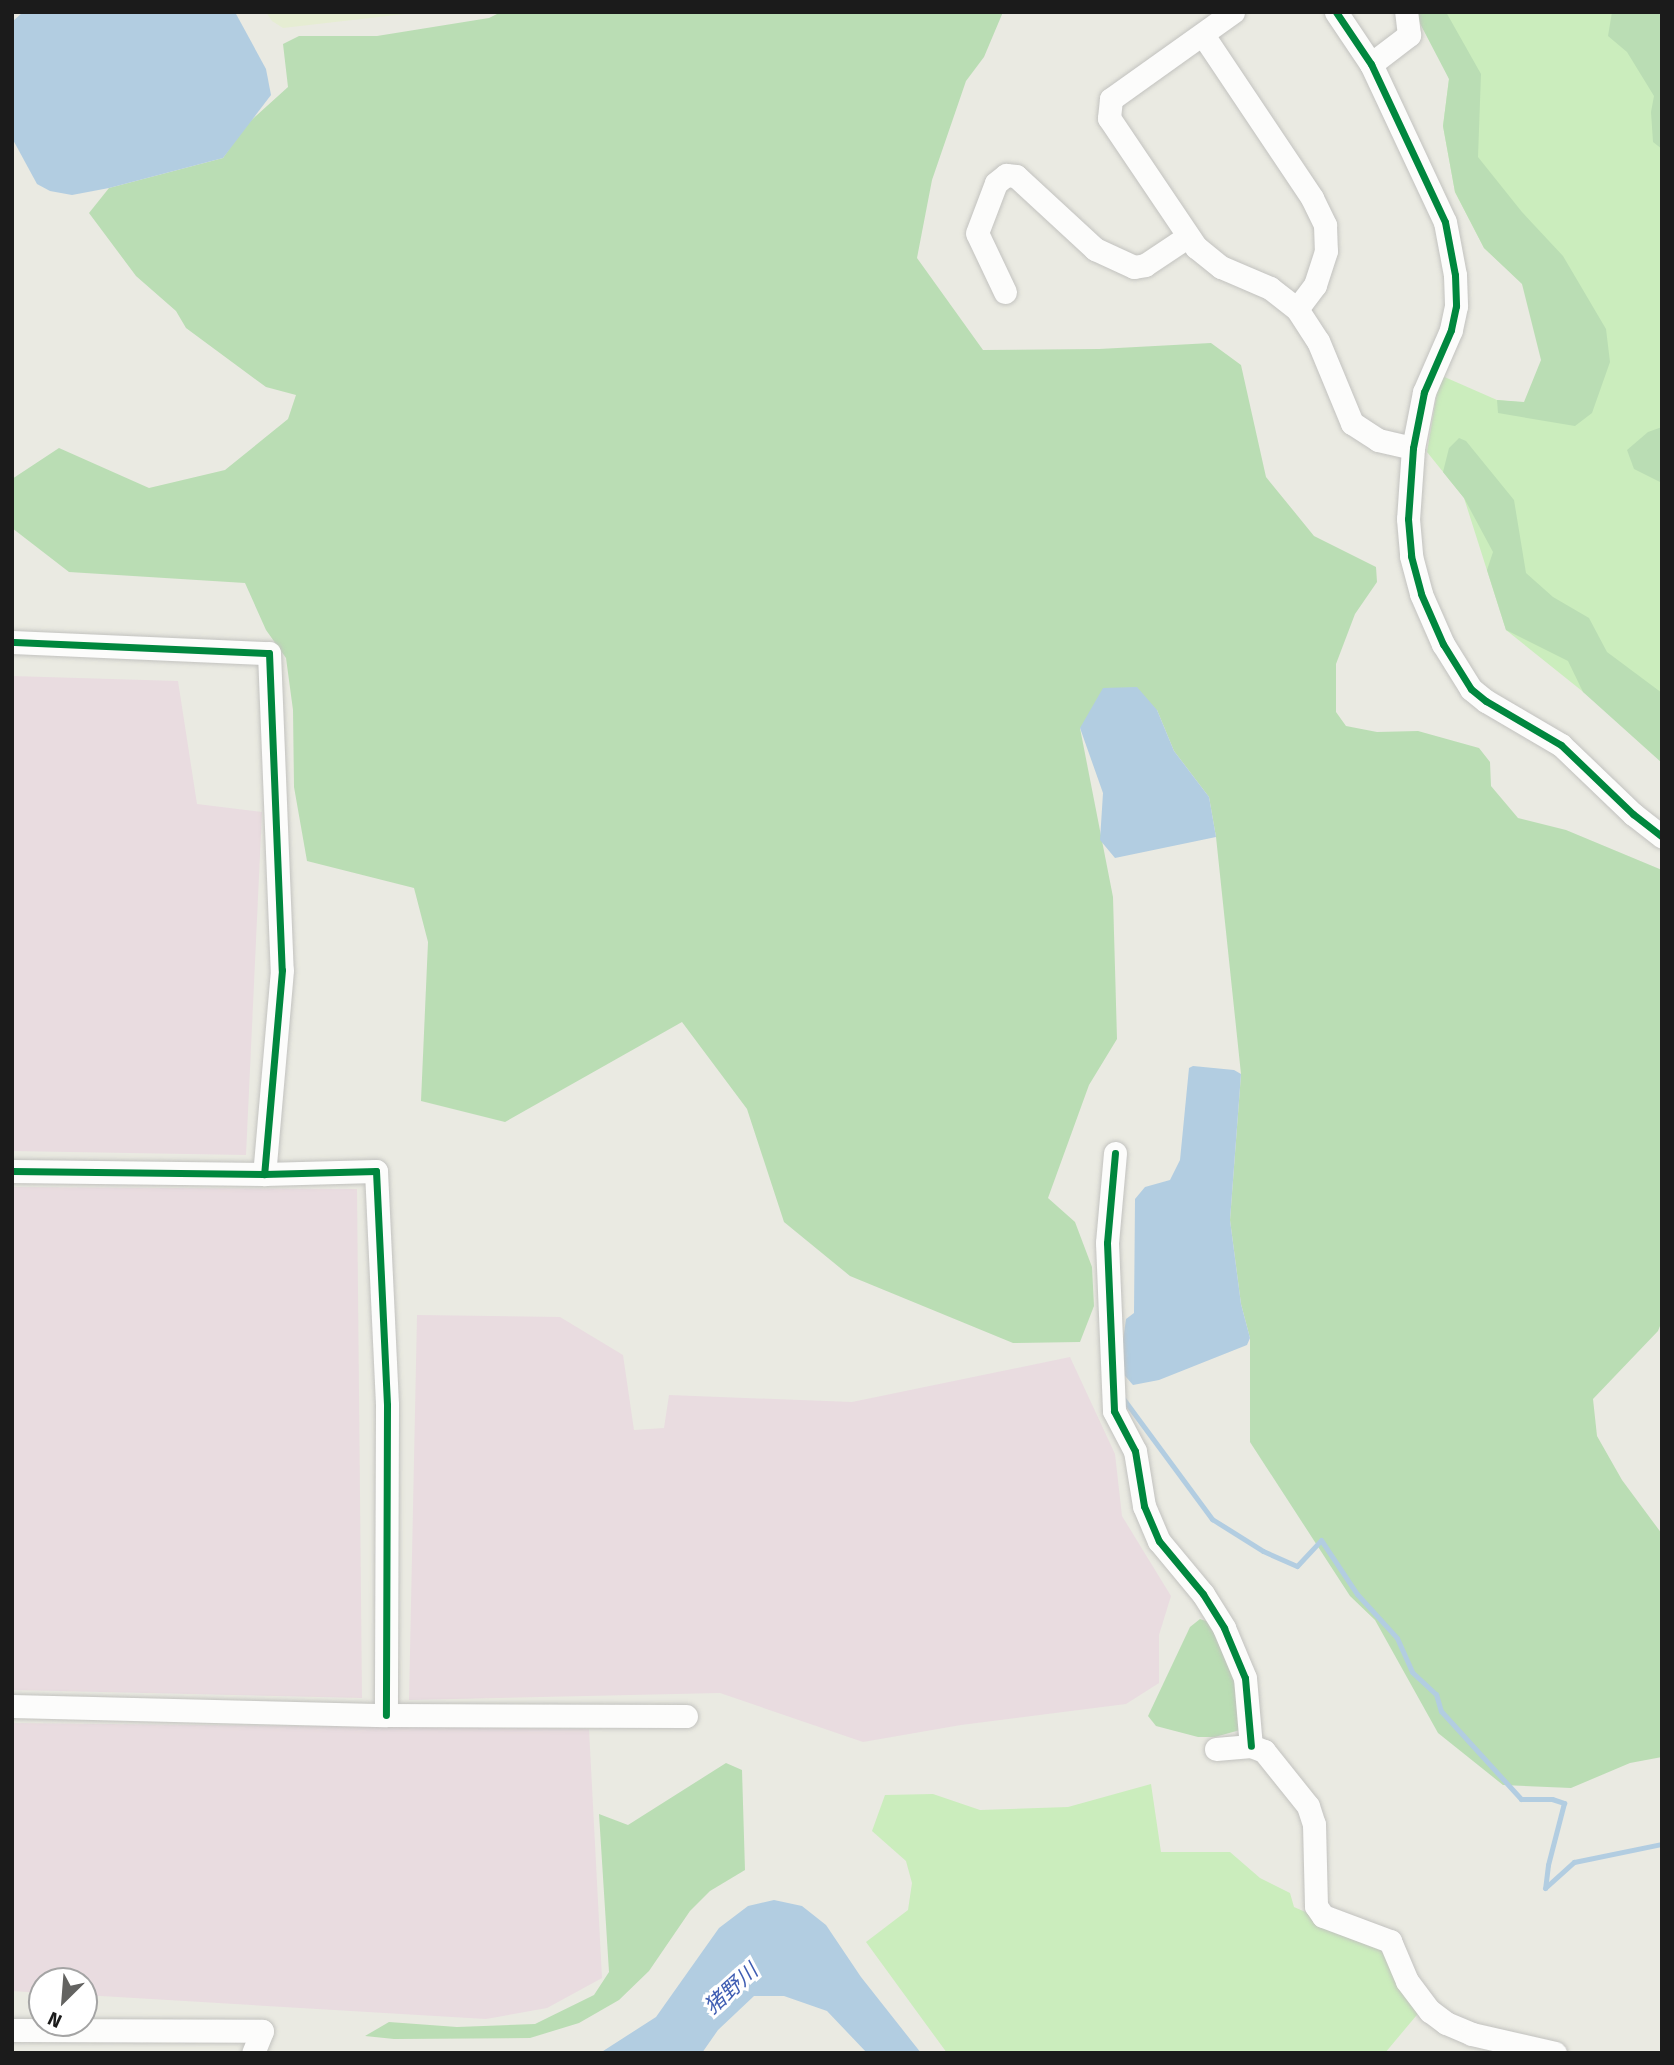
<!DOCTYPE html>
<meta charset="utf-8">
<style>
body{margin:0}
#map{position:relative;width:1674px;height:2065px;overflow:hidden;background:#eaeae2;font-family:"Fira Sans","Noto Sans JP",sans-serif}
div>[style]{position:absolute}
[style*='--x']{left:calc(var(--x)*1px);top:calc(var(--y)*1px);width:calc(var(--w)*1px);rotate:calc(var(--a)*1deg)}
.industrial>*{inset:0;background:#e9dce0}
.farmland>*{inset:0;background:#e6edd3}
.grass>*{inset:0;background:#cbedbd}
.forest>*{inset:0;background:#baddb4}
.water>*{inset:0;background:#b2cde1}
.stream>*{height:5px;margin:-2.5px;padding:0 2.5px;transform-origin:2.5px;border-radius:2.5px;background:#b2cde1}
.roads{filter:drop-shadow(0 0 2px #c2c2bf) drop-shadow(0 0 2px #c2c2bf)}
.minor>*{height:23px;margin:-11.5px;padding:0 11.5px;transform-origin:11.5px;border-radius:11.5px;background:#fcfcfb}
.cycleway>*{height:7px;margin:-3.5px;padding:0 3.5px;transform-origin:3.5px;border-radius:3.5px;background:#00873e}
span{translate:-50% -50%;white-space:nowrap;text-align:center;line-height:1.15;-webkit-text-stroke:6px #fff;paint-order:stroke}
.water-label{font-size:21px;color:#3f5db3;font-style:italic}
.frame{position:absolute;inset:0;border:14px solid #1b1b1b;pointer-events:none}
.north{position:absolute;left:28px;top:1967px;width:70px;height:70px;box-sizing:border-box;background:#fff;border:2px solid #a4a4a4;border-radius:50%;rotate:205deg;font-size:19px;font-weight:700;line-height:28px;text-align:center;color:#1b1b1b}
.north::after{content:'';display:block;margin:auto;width:24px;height:32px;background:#636361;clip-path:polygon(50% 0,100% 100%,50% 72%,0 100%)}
</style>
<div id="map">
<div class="industrial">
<i style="clip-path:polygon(12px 676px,178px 681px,197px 804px,262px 812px,246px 1155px,12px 1151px)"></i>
<i style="clip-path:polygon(12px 1187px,357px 1189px,362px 1698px,12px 1690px)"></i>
<i style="clip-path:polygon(417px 1315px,560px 1317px,623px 1355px,634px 1430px,664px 1428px,669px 1395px,852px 1402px,1070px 1357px,1115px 1454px,1122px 1516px,1171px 1596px,1159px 1635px,1159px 1683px,1126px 1704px,961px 1725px,863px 1742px,720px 1693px,409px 1700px)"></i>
<i style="clip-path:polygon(12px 1723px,589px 1729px,602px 1978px,547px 2008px,486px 2019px,84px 1995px,84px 1981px,42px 1981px,42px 1993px,12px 1991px)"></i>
</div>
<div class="farmland">
<i style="clip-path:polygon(266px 12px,422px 12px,283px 28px,272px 21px)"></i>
</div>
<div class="grass">
<i style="clip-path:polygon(1428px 12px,1662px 12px,1662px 755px,1506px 630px,1464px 498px,1427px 452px,1440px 375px,1497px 400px,1540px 404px,1565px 390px,1522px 283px,1484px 248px,1455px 192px,1443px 126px,1449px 79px)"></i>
<i style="clip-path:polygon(1151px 1784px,1161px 1852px,1230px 1852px,1260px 1878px,1290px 1893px,1294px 1907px,1376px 1943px,1421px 2010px,1385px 2053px,947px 2053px,866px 1942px,908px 1910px,912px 1883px,906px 1861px,872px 1831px,885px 1795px,933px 1794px,980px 1810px,1068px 1807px)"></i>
</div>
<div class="forest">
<i style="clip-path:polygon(501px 12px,1003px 12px,984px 57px,966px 81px,932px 180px,917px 258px,983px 350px,1099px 349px,1211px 343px,1241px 365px,1266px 477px,1314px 536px,1376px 567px,1377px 582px,1355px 614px,1336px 664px,1336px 712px,1346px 726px,1377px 732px,1418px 731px,1479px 748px,1490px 762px,1491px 786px,1518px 818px,1566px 830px,1662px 870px,1662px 1321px,1658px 1331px,1593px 1399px,1597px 1436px,1622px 1480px,1662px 1534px,1662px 1757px,1630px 1763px,1571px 1788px,1503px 1785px,1438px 1733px,1375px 1620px,1350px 1596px,1250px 1442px,1250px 1338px,1241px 1304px,1230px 1220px,1241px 1074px,1216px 837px,1209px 797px,1174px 751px,1157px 710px,1080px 728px,1113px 897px,1117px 1039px,1089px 1085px,1048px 1198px,1075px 1222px,1092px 1267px,1094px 1306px,1080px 1342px,1013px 1343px,850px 1276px,784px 1222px,747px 1109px,682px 1022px,505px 1122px,421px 1101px,428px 942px,414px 888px,307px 861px,294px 787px,293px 710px,286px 658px,266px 630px,245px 583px,69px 572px,12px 528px,12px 479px,59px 448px,149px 488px,225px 470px,288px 419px,296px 395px,266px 387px,186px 328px,176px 311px,136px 276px,89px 213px,109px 188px,223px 158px,245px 126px,288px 87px,283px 44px,299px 36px,377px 36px,489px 18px)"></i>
<i style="clip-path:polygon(1414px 12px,1446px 12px,1481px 74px,1478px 157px,1522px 212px,1563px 256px,1606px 329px,1610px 362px,1592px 413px,1575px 426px,1498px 413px,1497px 400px,1524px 402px,1541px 360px,1522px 284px,1484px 248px,1455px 192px,1443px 126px,1449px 79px)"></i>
<i style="clip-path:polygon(1612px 12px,1661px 12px,1662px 149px,1653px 142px,1651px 112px,1654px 96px,1627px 52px,1608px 36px)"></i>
<i style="clip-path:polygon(1662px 427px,1662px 483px,1634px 469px,1627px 450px,1648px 432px)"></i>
<i style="clip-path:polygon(1459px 438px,1466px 441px,1514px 500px,1526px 573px,1553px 597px,1589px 618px,1607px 652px,1662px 693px,1662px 763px,1583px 692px,1568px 661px,1506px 630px,1487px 570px,1493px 552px,1464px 498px,1443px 472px,1449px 448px)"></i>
<i style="clip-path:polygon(1200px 1619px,1212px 1623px,1238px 1682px,1240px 1730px,1215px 1737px,1198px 1737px,1156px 1726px,1148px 1716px,1190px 1627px)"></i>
<i style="clip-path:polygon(726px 1763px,742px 1770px,745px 1870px,710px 1891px,690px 1911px,649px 1971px,619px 2000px,579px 2023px,530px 2038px,394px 2039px,365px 2036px,389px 2022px,457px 2027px,535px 2024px,594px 1995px,609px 1972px,599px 1814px,628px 1825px)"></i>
</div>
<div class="water">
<i style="clip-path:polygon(23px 12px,235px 12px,266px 69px,271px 95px,223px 158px,109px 188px,72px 195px,50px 191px,37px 184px,12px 138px,12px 22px)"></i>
<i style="clip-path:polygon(1137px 687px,1157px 710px,1174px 751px,1209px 797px,1216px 837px,1115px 858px,1100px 840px,1103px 793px,1080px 728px,1103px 688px)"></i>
<i style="clip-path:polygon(1193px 1066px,1234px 1070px,1241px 1074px,1230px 1220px,1241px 1304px,1250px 1338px,1247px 1345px,1159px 1380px,1133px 1385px,1119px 1369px,1126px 1319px,1134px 1313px,1135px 1199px,1145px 1187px,1170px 1180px,1180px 1160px,1189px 1068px)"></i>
<i style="clip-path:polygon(774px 1900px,802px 1906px,826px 1925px,861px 1977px,921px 2053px,867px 2053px,827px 2011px,784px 1996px,754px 1996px,718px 2030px,702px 2053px,600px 2053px,656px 2017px,719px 1928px,748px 1906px)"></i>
</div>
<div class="stream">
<i style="--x:1122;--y:1397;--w:152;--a:53.6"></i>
<i style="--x:1212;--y:1519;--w:60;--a:32.1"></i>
<i style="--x:1263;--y:1551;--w:37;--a:24"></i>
<i style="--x:1297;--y:1566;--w:35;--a:-47"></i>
<i style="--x:1321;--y:1540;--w:65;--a:56.3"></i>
<i style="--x:1357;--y:1594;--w:59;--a:47.7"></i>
<i style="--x:1397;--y:1638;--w:37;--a:66"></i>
<i style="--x:1412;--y:1672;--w:33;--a:43"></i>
<i style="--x:1436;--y:1694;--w:18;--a:74"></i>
<i style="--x:1441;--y:1711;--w:119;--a:47.7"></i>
<i style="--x:1521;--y:1799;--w:31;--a:0"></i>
<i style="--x:1552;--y:1799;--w:13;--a:18"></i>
<i style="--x:1564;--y:1803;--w:64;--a:104.5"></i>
<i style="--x:1548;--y:1865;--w:23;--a:97"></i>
<i style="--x:1545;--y:1888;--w:39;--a:-42"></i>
<i style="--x:1574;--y:1862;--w:90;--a:-11.6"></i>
</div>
<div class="roads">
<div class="minor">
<i style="--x:1233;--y:12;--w:150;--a:144.5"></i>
<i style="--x:1111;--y:99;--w:19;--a:96"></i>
<i style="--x:1109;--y:118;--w:156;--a:56"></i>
<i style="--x:1196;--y:247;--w:32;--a:39"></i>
<i style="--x:1221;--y:267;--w:53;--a:23.2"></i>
<i style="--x:1270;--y:288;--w:34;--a:38"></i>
<i style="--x:1297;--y:309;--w:38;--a:57"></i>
<i style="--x:1318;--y:341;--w:89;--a:67.5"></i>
<i style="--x:1352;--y:423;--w:31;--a:33"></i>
<i style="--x:1378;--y:440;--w:36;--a:13"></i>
<i style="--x:1336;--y:12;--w:63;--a:56.1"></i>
<i style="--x:1371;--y:64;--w:174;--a:64.9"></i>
<i style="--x:1445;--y:222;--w:54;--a:79.3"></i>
<i style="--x:1455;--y:275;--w:31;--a:88"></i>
<i style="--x:1456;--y:306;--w:25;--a:102"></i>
<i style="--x:1451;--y:330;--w:68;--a:113.5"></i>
<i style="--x:1424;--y:392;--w:57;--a:101.1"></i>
<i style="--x:1413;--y:448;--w:71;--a:94"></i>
<i style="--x:1408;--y:519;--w:37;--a:85"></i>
<i style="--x:1411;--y:556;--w:39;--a:75"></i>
<i style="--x:1421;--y:594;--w:55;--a:66.3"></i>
<i style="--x:1443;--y:644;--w:53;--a:58.1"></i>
<i style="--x:1471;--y:689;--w:19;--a:39"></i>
<i style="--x:1486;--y:701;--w:87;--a:30.4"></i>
<i style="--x:1561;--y:745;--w:100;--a:43.8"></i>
<i style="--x:1633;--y:814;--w:37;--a:38"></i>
<i style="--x:1203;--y:35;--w:196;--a:56.2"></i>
<i style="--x:1312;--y:198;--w:30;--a:64"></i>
<i style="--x:1325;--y:225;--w:26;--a:88"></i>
<i style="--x:1326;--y:251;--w:36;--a:108"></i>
<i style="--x:1315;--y:285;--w:30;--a:127"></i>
<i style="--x:1371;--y:64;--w:48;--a:-37.3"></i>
<i style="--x:1409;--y:35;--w:23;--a:-97"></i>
<i style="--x:1005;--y:292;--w:65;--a:-115.4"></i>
<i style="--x:977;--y:233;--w:53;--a:-69.2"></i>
<i style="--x:996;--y:183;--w:13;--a:-39"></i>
<i style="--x:1006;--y:175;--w:10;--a:6"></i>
<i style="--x:1016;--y:176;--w:108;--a:42.7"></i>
<i style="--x:1095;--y:249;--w:43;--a:24.8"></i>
<i style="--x:1134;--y:267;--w:11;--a:-10"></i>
<i style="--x:1145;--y:265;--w:50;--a:-33.7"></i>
<i style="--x:12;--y:642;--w:257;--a:2.5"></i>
<i style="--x:269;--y:653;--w:317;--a:87.7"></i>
<i style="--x:282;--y:970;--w:205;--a:95"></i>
<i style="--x:1115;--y:1153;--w:90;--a:95.1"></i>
<i style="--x:1107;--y:1243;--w:168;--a:87.6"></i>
<i style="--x:1114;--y:1411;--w:45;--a:62.3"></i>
<i style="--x:1135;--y:1451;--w:56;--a:80.7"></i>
<i style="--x:1144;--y:1506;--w:38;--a:67"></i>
<i style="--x:1159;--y:1541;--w:69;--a:50.3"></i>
<i style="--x:1203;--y:1594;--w:40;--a:58"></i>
<i style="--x:1224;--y:1628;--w:54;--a:67.2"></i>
<i style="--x:1245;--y:1678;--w:68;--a:85"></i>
<i style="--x:12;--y:1171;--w:252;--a:0.7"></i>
<i style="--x:264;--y:1174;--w:112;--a:-1.5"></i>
<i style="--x:376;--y:1171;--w:234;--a:87.3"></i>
<i style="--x:387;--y:1405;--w:310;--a:90.2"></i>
<i style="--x:12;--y:1706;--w:374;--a:1.4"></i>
<i style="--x:386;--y:1715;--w:300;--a:0.2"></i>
<i style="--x:1216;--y:1749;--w:35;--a:-5"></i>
<i style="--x:1251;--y:1746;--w:14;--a:21"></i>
<i style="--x:1264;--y:1751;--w:70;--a:51.3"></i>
<i style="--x:1308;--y:1806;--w:19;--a:72"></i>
<i style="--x:1314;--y:1824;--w:82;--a:88.6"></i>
<i style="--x:1316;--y:1906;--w:12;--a:55"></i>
<i style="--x:1323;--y:1916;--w:72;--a:20.5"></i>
<i style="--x:1390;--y:1941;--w:43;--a:67"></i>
<i style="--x:1407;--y:1981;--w:38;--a:53"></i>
<i style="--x:1430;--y:2011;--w:20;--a:37"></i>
<i style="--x:1446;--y:2023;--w:28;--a:23"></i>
<i style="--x:1472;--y:2034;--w:85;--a:12.9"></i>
<i style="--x:12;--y:2030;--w:250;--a:0.2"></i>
<i style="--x:262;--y:2031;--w:24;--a:112"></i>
</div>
</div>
<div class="cycleway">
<i style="--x:1336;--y:12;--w:63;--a:56.1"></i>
<i style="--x:1371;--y:64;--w:174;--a:64.9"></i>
<i style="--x:1445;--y:222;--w:54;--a:79.3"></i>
<i style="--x:1455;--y:275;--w:31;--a:88"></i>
<i style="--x:1456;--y:306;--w:25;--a:102"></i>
<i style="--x:1451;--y:330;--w:68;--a:113.5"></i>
<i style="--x:1424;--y:392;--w:57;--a:101.1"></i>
<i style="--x:1413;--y:448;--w:71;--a:94"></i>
<i style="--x:1408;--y:519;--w:37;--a:85"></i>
<i style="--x:1411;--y:556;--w:39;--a:75"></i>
<i style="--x:1421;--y:594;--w:55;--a:66.3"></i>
<i style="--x:1443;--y:644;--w:53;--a:58.1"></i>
<i style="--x:1471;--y:689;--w:19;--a:39"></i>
<i style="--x:1486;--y:701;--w:87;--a:30.4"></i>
<i style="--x:1561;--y:745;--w:100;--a:43.8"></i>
<i style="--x:1633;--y:814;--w:37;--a:38"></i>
<i style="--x:12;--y:642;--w:257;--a:2.5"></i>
<i style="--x:269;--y:653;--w:317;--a:87.7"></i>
<i style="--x:282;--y:970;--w:205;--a:95"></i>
<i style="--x:1115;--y:1153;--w:90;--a:95.1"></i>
<i style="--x:1107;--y:1243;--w:168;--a:87.6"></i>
<i style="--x:1114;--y:1411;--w:45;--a:62.3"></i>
<i style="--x:1135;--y:1451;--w:56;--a:80.7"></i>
<i style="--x:1144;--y:1506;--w:38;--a:67"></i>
<i style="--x:1159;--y:1541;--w:69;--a:50.3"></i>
<i style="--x:1203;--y:1594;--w:40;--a:58"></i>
<i style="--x:1224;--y:1628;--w:54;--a:67.2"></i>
<i style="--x:1245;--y:1678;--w:68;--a:85"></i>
<i style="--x:12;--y:1171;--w:252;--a:0.7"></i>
<i style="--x:264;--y:1174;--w:112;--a:-1.5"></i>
<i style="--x:376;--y:1171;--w:234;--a:87.3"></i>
<i style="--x:387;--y:1405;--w:310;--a:90.2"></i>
</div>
<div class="water-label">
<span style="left:731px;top:1989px;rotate:-42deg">猪野川</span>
</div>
<div class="frame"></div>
<div class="north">N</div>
</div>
